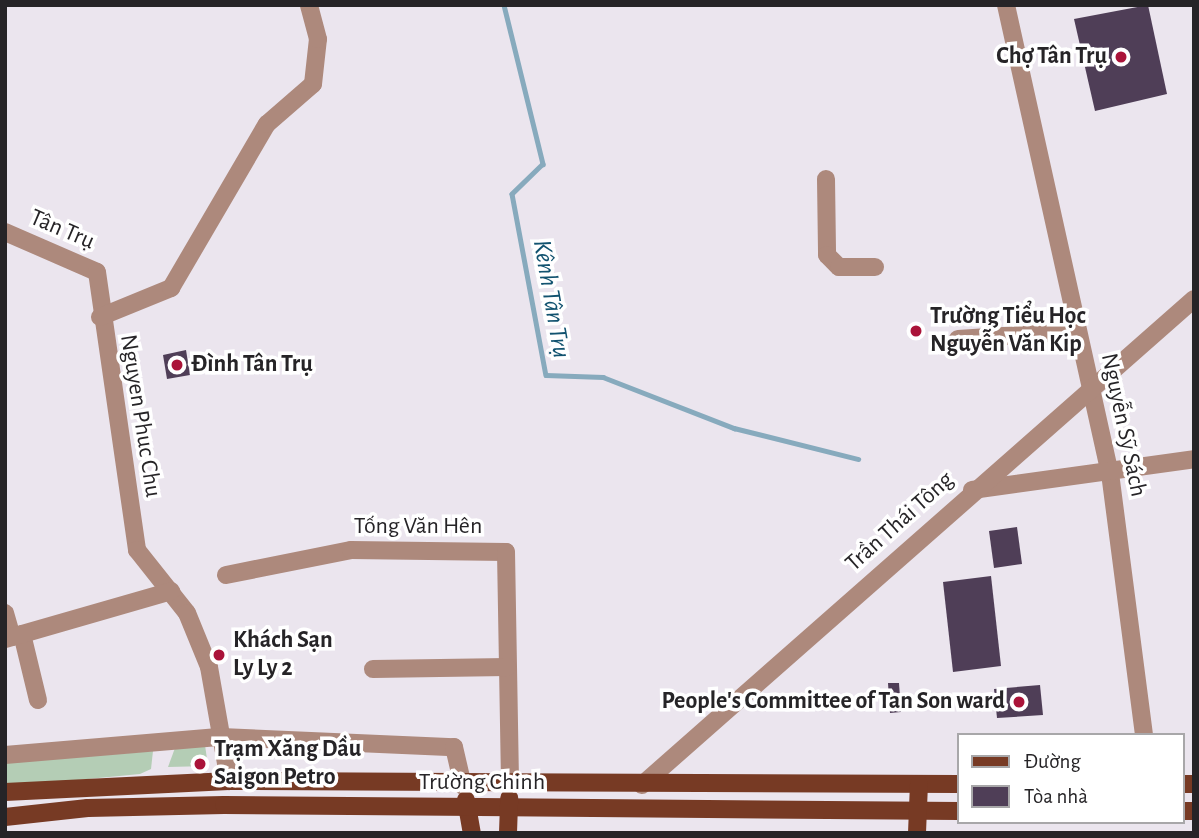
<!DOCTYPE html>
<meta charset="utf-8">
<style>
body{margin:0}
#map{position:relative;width:1199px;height:838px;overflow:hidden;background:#ebe5ee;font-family:"Alegreya Sans",sans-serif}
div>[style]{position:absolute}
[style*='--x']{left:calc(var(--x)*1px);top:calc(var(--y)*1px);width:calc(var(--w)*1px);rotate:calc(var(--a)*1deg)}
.green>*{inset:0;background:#b4cdb5}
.stream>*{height:4.5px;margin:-2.25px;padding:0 2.25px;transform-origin:2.25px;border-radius:2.25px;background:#87aabd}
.building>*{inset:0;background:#4f3e57}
.street>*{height:18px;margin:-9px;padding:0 9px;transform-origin:9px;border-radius:9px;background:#ad897c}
.primary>*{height:18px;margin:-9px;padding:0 9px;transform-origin:9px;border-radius:9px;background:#773a24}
.dots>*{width:19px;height:19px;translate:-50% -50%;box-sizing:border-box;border:4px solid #fff;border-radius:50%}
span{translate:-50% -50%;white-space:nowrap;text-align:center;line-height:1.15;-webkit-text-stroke:7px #fff;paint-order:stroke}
.poi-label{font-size:24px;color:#262427;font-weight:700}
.right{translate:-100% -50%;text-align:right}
.left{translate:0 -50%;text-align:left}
.street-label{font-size:24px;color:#262427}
.water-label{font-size:26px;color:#11526f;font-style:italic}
.frame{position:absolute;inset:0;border:7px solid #262427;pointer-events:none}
.legend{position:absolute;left:957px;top:733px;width:228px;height:91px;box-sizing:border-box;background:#fff;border:2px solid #a8a7a9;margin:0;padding:9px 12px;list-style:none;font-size:21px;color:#262427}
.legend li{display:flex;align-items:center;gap:14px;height:35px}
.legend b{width:35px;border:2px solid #a8a7a9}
</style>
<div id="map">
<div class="green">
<i style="clip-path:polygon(205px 745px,208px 766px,168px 767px,175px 748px)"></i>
<i style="clip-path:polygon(153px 751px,151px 769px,140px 774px,5px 787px,5px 763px)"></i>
</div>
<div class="stream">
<i style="--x:504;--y:5;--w:164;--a:76.2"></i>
<i style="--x:543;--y:164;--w:43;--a:135.9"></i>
<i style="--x:512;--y:194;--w:184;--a:79.4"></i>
<i style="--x:546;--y:375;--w:57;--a:2"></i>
<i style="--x:603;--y:377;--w:141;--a:21.3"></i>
<i style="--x:734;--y:428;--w:128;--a:14"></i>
</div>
<div class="building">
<i style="clip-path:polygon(1148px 5px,1167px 94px,1095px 111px,1074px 19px)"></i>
<i style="clip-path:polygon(186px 350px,190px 375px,167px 379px,163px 355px)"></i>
<i style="clip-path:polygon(1017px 527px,1022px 564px,994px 568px,989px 531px)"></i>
<i style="clip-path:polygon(991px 576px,1001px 666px,953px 672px,943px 582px)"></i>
<i style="clip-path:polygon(888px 683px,899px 683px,901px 712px,890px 713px)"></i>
<i style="clip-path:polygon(1040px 685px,1043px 715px,997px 718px,994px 689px)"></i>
</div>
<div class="street">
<i style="--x:1006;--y:5;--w:479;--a:77.5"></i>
<i style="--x:1110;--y:473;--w:264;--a:82.6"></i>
<i style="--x:826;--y:179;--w:76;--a:89.2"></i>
<i style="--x:827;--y:255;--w:17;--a:45"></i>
<i style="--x:839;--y:267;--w:36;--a:0"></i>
<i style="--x:5;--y:232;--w:100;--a:23.5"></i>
<i style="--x:97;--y:272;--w:281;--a:81.8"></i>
<i style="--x:137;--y:550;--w:80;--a:51.6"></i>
<i style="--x:187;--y:613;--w:58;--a:67.8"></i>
<i style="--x:209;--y:667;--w:116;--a:80"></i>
<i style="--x:100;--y:317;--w:77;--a:-22.2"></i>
<i style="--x:171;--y:288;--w:190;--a:-59.7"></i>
<i style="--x:267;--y:124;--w:61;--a:-41"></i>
<i style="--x:313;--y:84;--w:45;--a:-83.7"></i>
<i style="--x:318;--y:39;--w:35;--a:-105"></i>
<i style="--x:958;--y:339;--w:120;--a:-3.8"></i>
<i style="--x:972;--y:490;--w:224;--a:-7.9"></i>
<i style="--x:226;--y:575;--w:127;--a:-11.3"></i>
<i style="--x:351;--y:550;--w:155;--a:0.7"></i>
<i style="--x:506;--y:552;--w:233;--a:89"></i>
<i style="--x:5;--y:613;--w:25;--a:74"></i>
<i style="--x:22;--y:634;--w:68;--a:76.4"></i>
<i style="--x:5;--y:639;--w:173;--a:-16.1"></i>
<i style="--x:373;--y:669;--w:134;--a:-0.9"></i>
<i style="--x:5;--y:755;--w:217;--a:-4.8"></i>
<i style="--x:221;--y:737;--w:233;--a:2.5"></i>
<i style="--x:454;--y:747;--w:40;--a:77"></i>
<i style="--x:642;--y:785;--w:735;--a:-41.36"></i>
</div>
<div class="primary">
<i style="--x:1183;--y:784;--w:11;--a:0"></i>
<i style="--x:5;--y:792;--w:224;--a:-2.8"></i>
<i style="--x:229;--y:781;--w:730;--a:0.24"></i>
<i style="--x:466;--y:800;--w:34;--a:80"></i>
<i style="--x:1183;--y:811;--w:11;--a:0"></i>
<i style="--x:5;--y:817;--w:83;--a:-6.2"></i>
<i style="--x:88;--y:808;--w:136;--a:-1.3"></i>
<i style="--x:224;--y:805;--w:735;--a:0.47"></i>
<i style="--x:508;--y:833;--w:35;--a:-88"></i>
<i style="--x:917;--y:833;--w:49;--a:-87.7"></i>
</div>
<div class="dots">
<i style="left:1121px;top:57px;background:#aa1339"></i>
<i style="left:916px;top:331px;background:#aa1339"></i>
<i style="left:177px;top:365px;background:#aa1339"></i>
<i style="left:219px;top:655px;background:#aa1339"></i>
<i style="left:1019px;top:702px;background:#aa1339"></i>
<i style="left:200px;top:764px;background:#aa1339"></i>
</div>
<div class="poi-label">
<span class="right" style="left:1107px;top:57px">Chợ Tân Trụ</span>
<span class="left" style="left:930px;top:331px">Trường Tiểu Học<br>Nguyễn Văn Kip</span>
<span class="left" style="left:191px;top:365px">Đình Tân Trụ</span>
<span class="left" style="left:233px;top:655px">Khách Sạn<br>Ly Ly 2</span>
<span class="right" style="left:1005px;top:702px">People's Committee of Tan Son ward</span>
<span class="left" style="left:214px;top:764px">Trạm Xăng Dầu<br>Saigon Petro</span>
</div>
<div class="street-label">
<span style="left:62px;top:230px;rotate:23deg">Tân Trụ</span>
<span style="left:140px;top:416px;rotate:81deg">Nguyen Phuc Chu</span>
<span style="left:1123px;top:425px;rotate:78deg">Nguyễn Sỹ Sách</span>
<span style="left:900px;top:522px;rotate:-42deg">Trần Thái Tông</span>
<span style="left:418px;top:527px">Tống Văn Hên</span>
<span style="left:482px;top:783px">Trường Chinh</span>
</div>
<div class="water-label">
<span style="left:551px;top:299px;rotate:80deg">Kênh Tân Trụ</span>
</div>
<div class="frame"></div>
<ul class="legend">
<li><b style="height:9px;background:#773a24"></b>Đường</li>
<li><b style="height:19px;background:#4f3e57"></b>Tòa nhà</li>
</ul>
</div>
